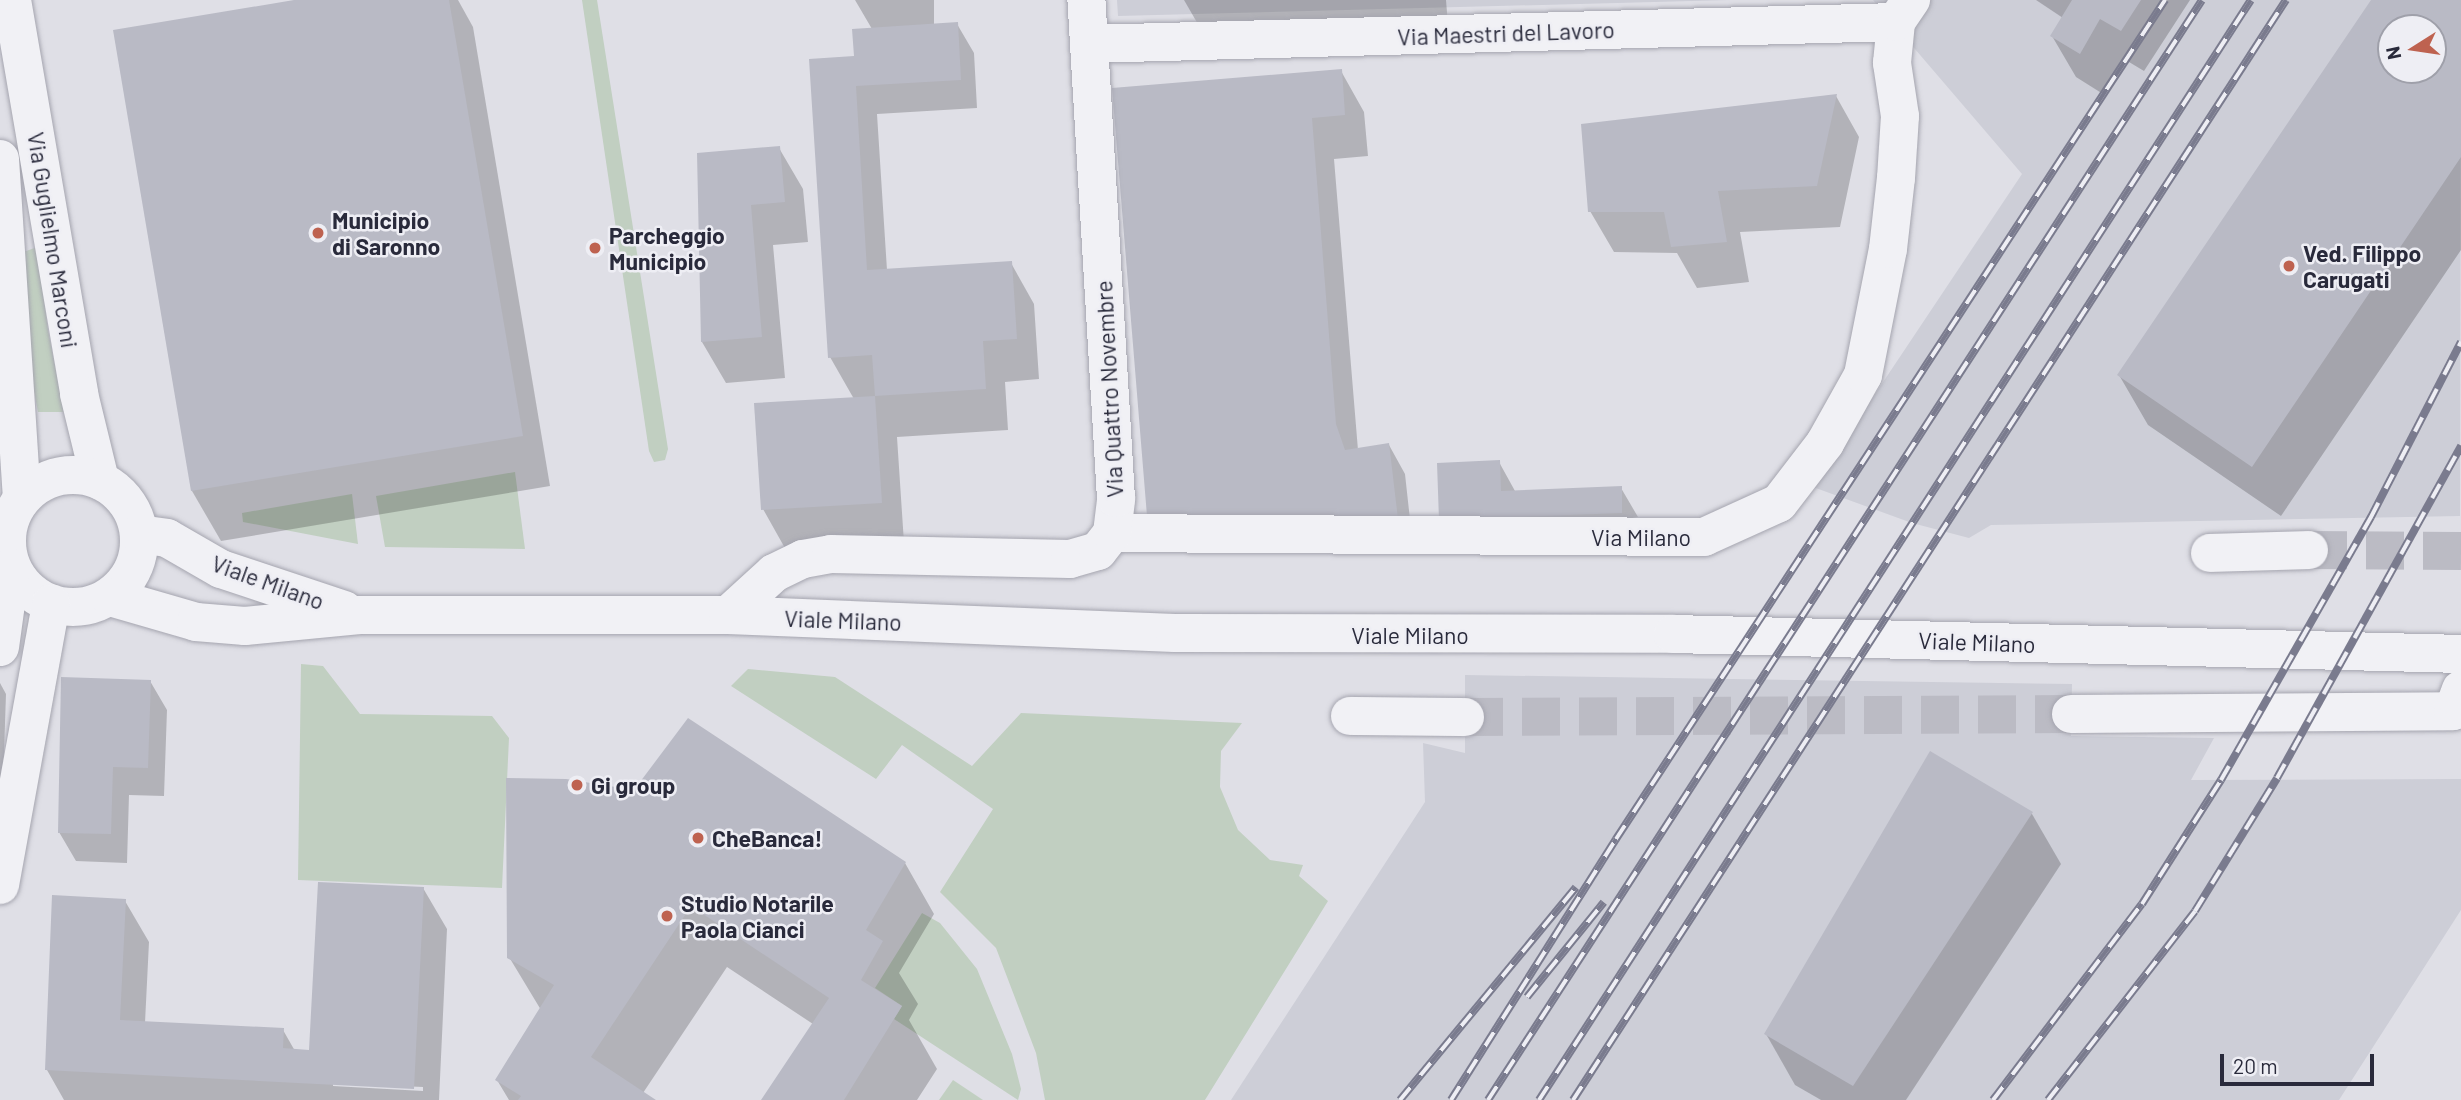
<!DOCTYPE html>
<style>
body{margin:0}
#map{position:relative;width:2461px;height:1100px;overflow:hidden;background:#dfdfe6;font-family:Barlow,sans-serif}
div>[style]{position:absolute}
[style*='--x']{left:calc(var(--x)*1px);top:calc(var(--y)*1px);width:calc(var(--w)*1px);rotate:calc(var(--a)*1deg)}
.built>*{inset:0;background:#cdced7}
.green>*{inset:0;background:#c1cfc1}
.shadow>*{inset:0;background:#0003}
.building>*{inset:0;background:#b9bac5}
.minor-tunnel>*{height:38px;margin-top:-19px;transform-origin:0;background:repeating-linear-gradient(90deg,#bbbbc4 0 38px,transparent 0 57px)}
.roads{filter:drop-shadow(0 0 2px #a5a5af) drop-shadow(0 0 2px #a5a5af)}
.minor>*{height:38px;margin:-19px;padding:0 19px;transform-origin:19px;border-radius:19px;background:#f1f1f5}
.minor>.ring{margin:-19px;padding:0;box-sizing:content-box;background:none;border:38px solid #f1f1f5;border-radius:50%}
.rail>*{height:8px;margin-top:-4px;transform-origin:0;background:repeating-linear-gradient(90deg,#eeeef4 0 16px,#7a7b8e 0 32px);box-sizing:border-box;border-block:2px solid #7a7b8e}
.dots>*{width:19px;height:19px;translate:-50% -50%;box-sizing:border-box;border:4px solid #eeeef4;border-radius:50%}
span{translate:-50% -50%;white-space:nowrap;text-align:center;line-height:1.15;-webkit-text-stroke:5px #eeeef4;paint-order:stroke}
.street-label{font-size:23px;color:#292a3b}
.poi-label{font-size:23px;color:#292a3b;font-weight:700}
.left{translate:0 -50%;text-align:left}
.north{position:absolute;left:2377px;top:14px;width:70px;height:70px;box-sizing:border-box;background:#eeeef4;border:2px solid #9fa0aa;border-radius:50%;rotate:258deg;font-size:19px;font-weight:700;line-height:28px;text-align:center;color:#292a3b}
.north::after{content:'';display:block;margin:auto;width:24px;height:32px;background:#be6250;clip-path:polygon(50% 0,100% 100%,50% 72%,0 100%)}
.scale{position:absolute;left:2220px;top:1054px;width:154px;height:32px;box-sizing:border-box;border:4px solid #292a3b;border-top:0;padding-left:9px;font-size:21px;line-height:24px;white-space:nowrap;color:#292a3b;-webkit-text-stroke:5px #eeeef4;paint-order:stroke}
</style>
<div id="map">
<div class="built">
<i style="clip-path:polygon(1117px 0,1730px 0,1118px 16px)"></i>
<i style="clip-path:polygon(evenodd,1873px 0,2461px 0,2460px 516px,1991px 525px,1969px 538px,1912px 523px,1813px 487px,2022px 174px,1873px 0,2391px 28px,2433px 28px,2433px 70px,2391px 70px,2391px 28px)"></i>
<i style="clip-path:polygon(1465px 675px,2072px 684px,2071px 736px,2214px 738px,2191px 780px,2461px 779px,2461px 910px,2339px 1100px,1231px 1100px,1425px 802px,1423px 743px,1465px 753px)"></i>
</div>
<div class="green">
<i style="clip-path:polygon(582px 0,597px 0,668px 449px,665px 460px,654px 462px,649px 451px)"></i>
<i style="clip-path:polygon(37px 247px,48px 330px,64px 412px,38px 412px,25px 346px,21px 253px)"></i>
<i style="clip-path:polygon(515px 472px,525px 549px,385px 547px,376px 496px)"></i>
<i style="clip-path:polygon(352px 494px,358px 544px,243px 522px,242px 513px)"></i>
<i style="clip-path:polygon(301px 664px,323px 666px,360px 714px,492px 716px,509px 738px,502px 888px,298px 880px)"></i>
<i style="clip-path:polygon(748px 669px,835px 677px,972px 766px,1021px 713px,1242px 723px,1221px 751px,1220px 787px,1238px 830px,1270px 860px,1303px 865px,1299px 876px,1328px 901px,1205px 1100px,1045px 1100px,1036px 1053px,996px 948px,940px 892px,993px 809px,902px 745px,876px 779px,731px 686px)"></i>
<i style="clip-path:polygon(922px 913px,940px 923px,977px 969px,1012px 1054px,1021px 1089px,1018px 1100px,894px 1019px,902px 1006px,875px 988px)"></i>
<i style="clip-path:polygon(953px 1080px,983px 1100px,939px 1100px)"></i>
</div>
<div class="shadow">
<i style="clip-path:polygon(305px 0,458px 0,473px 27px,550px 486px,221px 541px,192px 491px,115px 32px)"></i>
<i style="clip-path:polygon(855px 0,934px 0,934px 26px,957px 24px,974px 53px,977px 108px,877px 114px,887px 270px,1011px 263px,1034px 304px,1039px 379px,1005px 382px,1008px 430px,897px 437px,904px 543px,786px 550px,763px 509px,854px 399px,830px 357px,853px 58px,872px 29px)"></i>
<i style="clip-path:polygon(1184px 0,1446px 0,1448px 25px,1210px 45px)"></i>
<i style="clip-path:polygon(2036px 0,2190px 0,2144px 71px,2124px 59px,2103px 94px,2076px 77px,2052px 36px,2063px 18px)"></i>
<i style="clip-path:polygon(evenodd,2373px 0,2461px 0,2461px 250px,2281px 516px,2148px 425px,2119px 375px,2373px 0,2391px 28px,2433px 28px,2433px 70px,2391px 70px,2391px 28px)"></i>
<i style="clip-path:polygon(1341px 71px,1364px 112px,1368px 156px,1334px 159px,1358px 450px,1389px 445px,1405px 474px,1413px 547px,1165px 545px,1114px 89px)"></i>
<i style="clip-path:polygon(1836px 96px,1859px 137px,1840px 227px,1740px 232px,1749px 282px,1697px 288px,1677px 253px,1614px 252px,1590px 211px)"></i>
<i style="clip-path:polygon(779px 148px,803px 189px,808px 242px,773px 245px,785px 378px,726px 383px,702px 342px,698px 155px)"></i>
<i style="clip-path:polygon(1499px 462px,1515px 491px,1621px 488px,1638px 517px,1458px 549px)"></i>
<i style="clip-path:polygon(150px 681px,167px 710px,164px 796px,129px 795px,127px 863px,76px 861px,59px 832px)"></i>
<i style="clip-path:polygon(0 683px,6px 694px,0 871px)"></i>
<i style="clip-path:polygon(1930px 754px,2032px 814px,2061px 864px,1906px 1100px,1821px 1100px,1795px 1085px,1766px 1034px)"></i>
<i style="clip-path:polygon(508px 780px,905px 863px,934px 914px,899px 973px,918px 1004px,909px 1020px,937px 1069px,917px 1100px,763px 1100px,813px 1024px,727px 967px,643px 1093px,653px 1100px,509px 1100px,497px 1080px,541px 1010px,509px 957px)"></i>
<i style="clip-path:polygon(evenodd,423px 888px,447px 929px,439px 1100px,64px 1100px,47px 1070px,125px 901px,149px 942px,145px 1023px,283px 1030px,295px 1051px,311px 1052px,423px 888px,333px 1083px,423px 1087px,423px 1091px,333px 1086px,333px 1083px)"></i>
</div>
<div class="building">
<i style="clip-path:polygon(294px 0,449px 0,523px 436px,191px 491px,113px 30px)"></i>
<i style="clip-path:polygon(2072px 0,2141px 0,2121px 31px,2100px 19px,2080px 54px,2050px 36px)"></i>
<i style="clip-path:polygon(evenodd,2371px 0,2461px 0,2461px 157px,2252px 467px,2117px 375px,2371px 0,2391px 28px,2433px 28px,2433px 70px,2391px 70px,2391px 28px)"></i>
<i style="clip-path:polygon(958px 22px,961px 80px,856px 86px,867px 270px,1012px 261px,1017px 339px,983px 341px,986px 389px,875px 396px,872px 355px,828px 358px,809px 59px,854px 56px,852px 29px)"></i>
<i style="clip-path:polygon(1342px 69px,1345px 115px,1312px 118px,1336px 424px,1345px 450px,1389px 443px,1398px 519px,1147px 516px,1112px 88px)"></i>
<i style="clip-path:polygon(1837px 94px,1817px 186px,1718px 191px,1727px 242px,1671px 247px,1664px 212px,1588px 212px,1581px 124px)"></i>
<i style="clip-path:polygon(780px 146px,785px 202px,751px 205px,762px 337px,701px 342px,697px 153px)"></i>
<i style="clip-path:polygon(875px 396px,882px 503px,761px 510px,754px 403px)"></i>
<i style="clip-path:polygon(1500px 460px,1501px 491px,1622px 486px,1622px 513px,1439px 520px,1437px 463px)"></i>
<i style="clip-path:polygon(61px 677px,151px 680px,148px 768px,113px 767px,111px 834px,58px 833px)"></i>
<i style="clip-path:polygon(688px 718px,906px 862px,866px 930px,883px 941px,861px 980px,902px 1006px,844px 1100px,761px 1100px,829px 998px,691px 906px,591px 1057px,656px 1100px,518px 1100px,521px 1096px,495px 1080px,554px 985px,507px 958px,506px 778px,566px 779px,634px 790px)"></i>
<i style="clip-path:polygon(1930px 751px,2033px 812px,1853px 1086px,1764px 1034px)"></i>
<i style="clip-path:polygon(318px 882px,424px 887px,414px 1089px,45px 1070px,52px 895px,126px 899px,120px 1020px,284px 1028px,283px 1048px,309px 1050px)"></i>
</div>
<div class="minor-tunnel">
<i style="--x:2309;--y:550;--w:152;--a:0.4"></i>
<i style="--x:1465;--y:717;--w:606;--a:-0.28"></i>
</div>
<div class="roads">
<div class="minor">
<i style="--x:12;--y:0;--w:400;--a:80.3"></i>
<i style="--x:79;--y:394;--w:89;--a:76.3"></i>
<i style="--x:1089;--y:44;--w:807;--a:-1.56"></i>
<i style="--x:0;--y:159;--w:339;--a:86.3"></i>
<i class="ring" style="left:7px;top:475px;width:94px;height:94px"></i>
<i style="--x:1112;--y:533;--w:592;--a:0.39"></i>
<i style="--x:1704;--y:537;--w:82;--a:-24.4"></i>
<i style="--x:1779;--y:503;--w:76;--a:-52.5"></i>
<i style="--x:1825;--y:443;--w:78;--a:-60.8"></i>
<i style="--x:1863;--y:375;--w:128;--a:-78.8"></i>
<i style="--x:1888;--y:249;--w:71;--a:-83.6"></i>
<i style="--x:1896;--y:178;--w:62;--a:-86.3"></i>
<i style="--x:1900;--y:116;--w:54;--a:-98.6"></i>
<i style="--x:1892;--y:63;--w:41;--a:-84.4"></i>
<i style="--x:1896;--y:22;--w:27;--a:-56"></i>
<i style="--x:139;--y:534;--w:28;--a:8"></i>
<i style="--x:167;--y:538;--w:62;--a:29.9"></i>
<i style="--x:221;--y:569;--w:130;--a:18.4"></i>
<i style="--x:2210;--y:553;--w:99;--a:-1.7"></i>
<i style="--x:110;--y:597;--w:90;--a:16.2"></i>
<i style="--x:196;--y:622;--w:49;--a:4.7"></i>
<i style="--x:245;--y:626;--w:115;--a:-5.5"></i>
<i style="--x:359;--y:615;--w:369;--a:0"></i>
<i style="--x:728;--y:615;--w:447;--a:2.3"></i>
<i style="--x:1175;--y:633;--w:498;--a:0.1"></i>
<i style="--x:1673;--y:634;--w:788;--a:1.45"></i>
<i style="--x:728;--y:615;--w:62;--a:-42.4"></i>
<i style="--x:774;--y:573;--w:32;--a:-26"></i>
<i style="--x:803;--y:559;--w:28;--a:-10"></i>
<i style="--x:831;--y:554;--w:239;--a:1.2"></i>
<i style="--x:1070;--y:559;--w:29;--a:-16"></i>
<i style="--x:1098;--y:551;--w:23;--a:-52"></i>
<i style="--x:1112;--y:533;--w:35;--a:-83"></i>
<i style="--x:1116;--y:498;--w:499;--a:-93.4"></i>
<i style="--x:0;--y:647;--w:80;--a:-82.1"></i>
<i style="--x:2071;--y:714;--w:382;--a:-0.4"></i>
<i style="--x:2453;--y:711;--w:23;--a:-70"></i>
<i style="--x:1350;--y:716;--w:115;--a:0.5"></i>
<i style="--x:0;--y:885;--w:286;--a:-79.7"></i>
</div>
</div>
<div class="rail">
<i style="--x:1527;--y:997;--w:122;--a:-51"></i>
<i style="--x:1400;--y:1100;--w:276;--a:-50.4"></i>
<i style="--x:1451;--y:1100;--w:309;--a:-57.7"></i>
<i style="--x:1616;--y:839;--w:1003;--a:-56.8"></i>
<i style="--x:1488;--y:1100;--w:1311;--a:-57.01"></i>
<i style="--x:1539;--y:1100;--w:1310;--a:-57.09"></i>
<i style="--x:1573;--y:1100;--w:1311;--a:-57.05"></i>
<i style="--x:1993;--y:1100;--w:246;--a:-52.8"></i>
<i style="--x:2142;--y:904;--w:147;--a:-57.5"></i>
<i style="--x:2221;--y:780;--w:303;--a:-60.3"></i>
<i style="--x:2371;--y:517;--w:197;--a:-62.8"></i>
<i style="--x:2048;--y:1100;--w:239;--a:-52.1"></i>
<i style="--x:2195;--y:911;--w:156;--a:-58.3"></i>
<i style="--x:2277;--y:778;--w:380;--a:-61"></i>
</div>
<div class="dots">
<i style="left:318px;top:233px;background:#be6250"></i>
<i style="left:595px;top:248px;background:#be6250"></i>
<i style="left:2289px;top:266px;background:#be6250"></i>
<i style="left:577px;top:785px;background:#be6250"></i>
<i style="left:698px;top:838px;background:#be6250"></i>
<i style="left:667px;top:916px;background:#be6250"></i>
</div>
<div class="street-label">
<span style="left:1506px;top:33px;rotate:-2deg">Via Maestri del Lavoro</span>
<span style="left:53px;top:240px;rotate:81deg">Via Guglielmo Marconi</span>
<span style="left:1109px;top:389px;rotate:-93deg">Via Quattro Novembre</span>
<span style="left:1641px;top:537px">Via Milano</span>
<span style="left:268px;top:582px;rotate:20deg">Viale Milano</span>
<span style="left:843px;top:620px;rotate:2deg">Viale Milano</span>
<span style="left:1410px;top:635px">Viale Milano</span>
<span style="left:1977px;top:642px;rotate:2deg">Viale Milano</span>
</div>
<div class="poi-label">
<span class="left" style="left:332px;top:233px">Municipio<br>di Saronno</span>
<span class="left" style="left:609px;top:248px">Parcheggio<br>Municipio</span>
<span class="left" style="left:2303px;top:266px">Ved. Filippo<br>Carugati</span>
<span class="left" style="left:591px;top:785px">Gi group</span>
<span class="left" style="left:712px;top:838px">CheBanca!</span>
<span class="left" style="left:681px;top:916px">Studio Notarile<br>Paola Cianci</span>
</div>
<div class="north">N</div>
<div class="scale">20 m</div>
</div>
